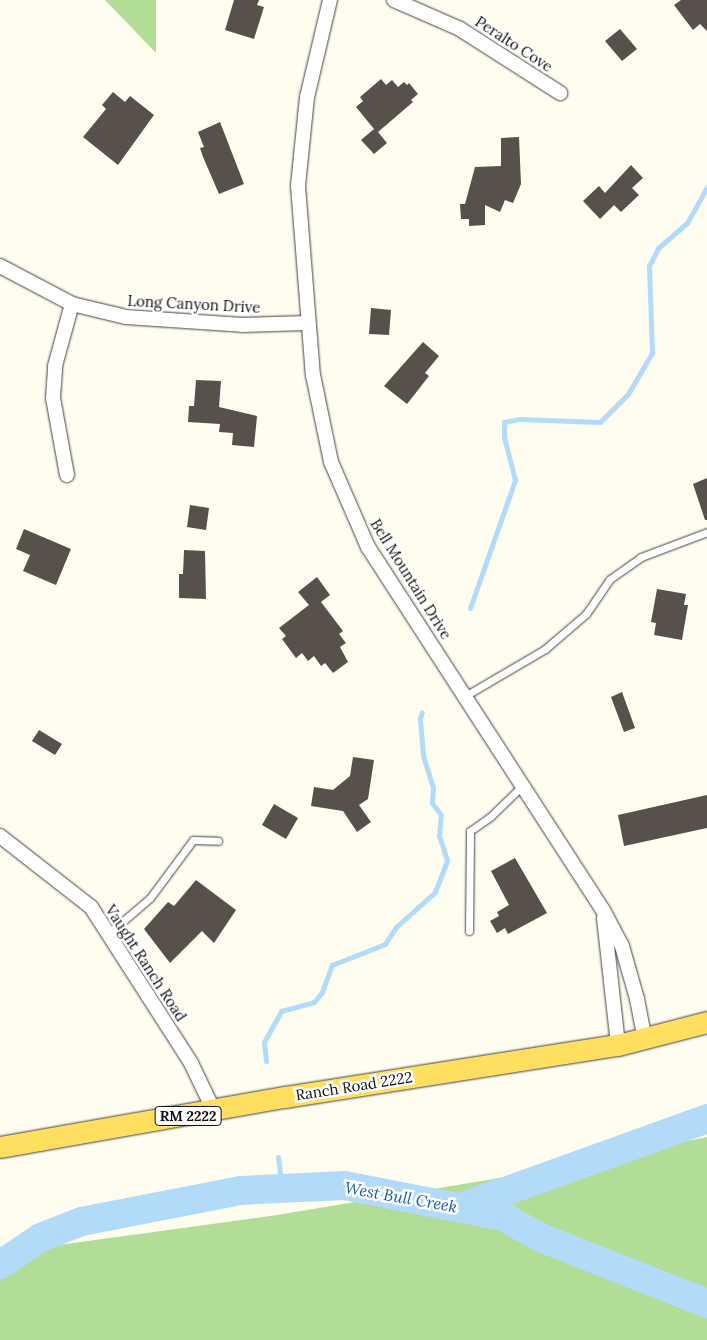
<!DOCTYPE html>
<style>
body{margin:0}
#map{position:relative;width:707px;height:1340px;overflow:hidden;background:#fffdf0;font-family:Lora,serif}
div>[style]{position:absolute}
[style*='--x']{left:calc(var(--x)*1px);top:calc(var(--y)*1px);width:calc(var(--w)*1px);rotate:calc(var(--a)*1deg)}
.forest>*{inset:0;background:#b2dd96}
.stream>*{height:5px;margin:-2.5px;padding:0 2.5px;transform-origin:2.5px;border-radius:2.5px;background:#b2dbf9}
.river>*{height:29px;margin:-14.5px;padding:0 14.5px;transform-origin:14.5px;border-radius:14.5px;background:#b2dbf9}
.building>*{inset:0;background:#58504a}
.roads{filter:drop-shadow(0 0 1px #414141) drop-shadow(0 0 1px #414141)}
.service>*{height:7px;margin:-3.5px;padding:0 3.5px;transform-origin:3.5px;border-radius:3.5px;background:#fff}
.minor>*{height:14px;margin:-7px;padding:0 7px;transform-origin:7px;border-radius:7px;background:#fff}
.primary>*{height:21px;margin:-10.5px;padding:0 10.5px;transform-origin:10.5px;border-radius:10.5px;background:#fedf60}
span{translate:-50% -50%;white-space:nowrap;text-align:center;line-height:1.15;-webkit-text-stroke:5px #fff;paint-order:stroke}
.shield-label span{padding:1px 4px;background:#fff;border:1px solid;border-radius:4px;-webkit-text-stroke-width:0}
.shield-label{font-size:14px;color:#0e0e0e;font-weight:700}
.street-label{font-size:15px;color:#0e0e0e}
.water-label{font-size:16px;color:#115ea6;font-style:italic}
</style>
<div id="map">
<div class="forest">
<i style="clip-path:polygon(105px 0,156px 0,156px 53px)"></i>
<i style="clip-path:polygon(707px 1137px,707px 1340px,0 1340px,0 1253px,277px 1215px,518px 1175px)"></i>
</div>
<div class="stream">
<i style="--x:470;--y:608;--w:136;--a:-70.6"></i>
<i style="--x:515;--y:480;--w:44;--a:-104.3"></i>
<i style="--x:504;--y:437;--w:15;--a:-90"></i>
<i style="--x:504;--y:422;--w:15;--a:-11"></i>
<i style="--x:519;--y:419;--w:81;--a:2.1"></i>
<i style="--x:600;--y:422;--w:40;--a:-45"></i>
<i style="--x:628;--y:394;--w:48;--a:-59.7"></i>
<i style="--x:652;--y:353;--w:87;--a:-92"></i>
<i style="--x:649;--y:266;--w:20;--a:-63"></i>
<i style="--x:658;--y:248;--w:38;--a:-41"></i>
<i style="--x:687;--y:223;--w:41;--a:-60.9"></i>
<i style="--x:266;--y:1061;--w:19;--a:-96"></i>
<i style="--x:264;--y:1042;--w:35;--a:-61"></i>
<i style="--x:281;--y:1011;--w:34;--a:-15"></i>
<i style="--x:314;--y:1002;--w:13;--a:-51"></i>
<i style="--x:322;--y:992;--w:29;--a:-70"></i>
<i style="--x:332;--y:965;--w:57;--a:-21.6"></i>
<i style="--x:385;--y:944;--w:20;--a:-57"></i>
<i style="--x:396;--y:927;--w:52;--a:-41.9"></i>
<i style="--x:435;--y:892;--w:34;--a:-69"></i>
<i style="--x:447;--y:860;--w:25;--a:-108"></i>
<i style="--x:439;--y:836;--w:21;--a:-85"></i>
<i style="--x:441;--y:815;--w:15;--a:-127"></i>
<i style="--x:432;--y:803;--w:15;--a:-86"></i>
<i style="--x:433;--y:788;--w:34;--a:-107"></i>
<i style="--x:423;--y:755;--w:37;--a:-95"></i>
<i style="--x:420;--y:718;--w:6;--a:-72"></i>
<i style="--x:278;--y:1157;--w:31;--a:83"></i>
</div>
<div class="river">
<i style="--x:460;--y:1207;--w:263;--a:-19.8"></i>
<i style="--x:0;--y:1264;--w:48;--a:-34"></i>
<i style="--x:40;--y:1237;--w:44;--a:-21.3"></i>
<i style="--x:81;--y:1221;--w:162;--a:-11"></i>
<i style="--x:240;--y:1190;--w:104;--a:-2.8"></i>
<i style="--x:344;--y:1185;--w:162;--a:11"></i>
<i style="--x:503;--y:1216;--w:43;--a:29.6"></i>
<i style="--x:540;--y:1237;--w:180;--a:21.6"></i>
</div>
<div class="building">
<i style="clip-path:polygon(234px 0,259px 0,257px 5px,264px 7px,254px 39px,225px 30px)"></i>
<i style="clip-path:polygon(681px 0,707px 0,707px 31px,700px 24px,693px 30px,674px 5px)"></i>
<i style="clip-path:polygon(620px 29px,637px 49px,622px 61px,605px 41px)"></i>
<i style="clip-path:polygon(381px 79px,386px 85px,392px 80px,398px 87px,404px 82px,407px 85px,409px 83px,418px 94px,411px 100px,413px 102px,378px 132px,387px 143px,374px 154px,361px 140px,374px 129px,356px 107px,363px 101px,360px 97px)"></i>
<i style="clip-path:polygon(113px 92px,125px 102px,130px 96px,154px 115px,118px 165px,83px 137px,106px 109px,102px 105px)"></i>
<i style="clip-path:polygon(220px 122px,244px 184px,219px 194px,203px 157px,200px 148px,204px 147px,198px 132px)"></i>
<i style="clip-path:polygon(519px 137px,521px 184px,513px 203px,505px 200px,500px 212px,485px 205px,485px 225px,469px 226px,469px 219px,461px 219px,460px 204px,465px 204px,475px 167px,501px 166px,501px 138px)"></i>
<i style="clip-path:polygon(631px 165px,643px 178px,632px 188px,639px 195px,621px 212px,614px 205px,600px 219px,583px 201px,599px 186px,605px 193px)"></i>
<i style="clip-path:polygon(371px 308px,391px 310px,389px 335px,369px 334px)"></i>
<i style="clip-path:polygon(423px 342px,439px 356px,425px 373px,429px 376px,407px 404px,384px 386px)"></i>
<i style="clip-path:polygon(196px 380px,221px 381px,219px 407px,257px 416px,254px 447px,232px 445px,233px 433px,219px 432px,220px 424px,188px 422px,189px 406px,194px 406px)"></i>
<i style="clip-path:polygon(707px 478px,707px 520px,705px 520px,693px 484px)"></i>
<i style="clip-path:polygon(190px 505px,209px 508px,206px 530px,187px 527px)"></i>
<i style="clip-path:polygon(24px 529px,71px 549px,56px 585px,23px 571px,30px 555px,16px 549px)"></i>
<i style="clip-path:polygon(184px 550px,205px 551px,206px 599px,179px 598px,179px 574px,183px 574px)"></i>
<i style="clip-path:polygon(317px 577px,330px 595px,321px 602px,343px 631px,339px 634px,346px 643px,340px 647px,348px 662px,333px 673px,325px 663px,321px 666px,314px 656px,308px 661px,302px 653px,296px 658px,282px 639px,286px 636px,279px 628px,309px 605px,298px 592px)"></i>
<i style="clip-path:polygon(657px 589px,686px 594px,684px 605px,688px 605px,682px 640px,654px 635px,656px 623px,651px 622px)"></i>
<i style="clip-path:polygon(622px 692px,635px 728px,624px 732px,611px 697px)"></i>
<i style="clip-path:polygon(39px 730px,62px 744px,55px 755px,32px 741px)"></i>
<i style="clip-path:polygon(353px 757px,374px 760px,368px 799px,359px 805px,371px 822px,357px 832px,343px 811px,311px 806px,314px 787px,333px 790px,350px 776px)"></i>
<i style="clip-path:polygon(707px 795px,707px 828px,624px 846px,618px 815px)"></i>
<i style="clip-path:polygon(274px 804px,298px 818px,286px 839px,262px 825px)"></i>
<i style="clip-path:polygon(515px 858px,547px 913px,508px 934px,505px 928px,497px 933px,490px 921px,499px 916px,497px 912px,509px 905px,491px 871px)"></i>
<i style="clip-path:polygon(196px 880px,236px 910px,214px 943px,202px 931px,170px 963px,144px 929px,168px 902px,174px 906px)"></i>
</div>
<div class="roads">
<div class="service">
<i style="--x:465;--y:696;--w:93;--a:-30.4"></i>
<i style="--x:545;--y:649;--w:54;--a:-40.5"></i>
<i style="--x:586;--y:614;--w:42;--a:-55.6"></i>
<i style="--x:610;--y:579;--w:38;--a:-35"></i>
<i style="--x:641;--y:557;--w:71;--a:-20.7"></i>
<i style="--x:469;--y:931;--w:100;--a:-89.4"></i>
<i style="--x:470;--y:831;--w:24;--a:-35"></i>
<i style="--x:490;--y:817;--w:46;--a:-44.1"></i>
<i style="--x:108;--y:934;--w:55;--a:-40.6"></i>
<i style="--x:150;--y:898;--w:72;--a:-53.4"></i>
<i style="--x:193;--y:840;--w:25;--a:2"></i>
</div>
<div class="minor">
<i style="--x:330;--y:0;--w:100;--a:103.3"></i>
<i style="--x:307;--y:97;--w:89;--a:95.8"></i>
<i style="--x:298;--y:186;--w:190;--a:85.5"></i>
<i style="--x:313;--y:375;--w:89;--a:78.3"></i>
<i style="--x:331;--y:462;--w:93;--a:66.5"></i>
<i style="--x:368;--y:547;--w:432;--a:57.1"></i>
<i style="--x:603;--y:910;--w:41;--a:62.2"></i>
<i style="--x:622;--y:946;--w:55;--a:74.2"></i>
<i style="--x:637;--y:999;--w:42;--a:79"></i>
<i style="--x:394;--y:0;--w:72;--a:23.7"></i>
<i style="--x:460;--y:29;--w:119;--a:32.6"></i>
<i style="--x:0;--y:266;--w:81;--a:27.8"></i>
<i style="--x:72;--y:304;--w:56;--a:13.5"></i>
<i style="--x:126;--y:317;--w:116;--a:3.9"></i>
<i style="--x:242;--y:325;--w:65;--a:-1.8"></i>
<i style="--x:67;--y:475;--w:78;--a:-100.3"></i>
<i style="--x:53;--y:398;--w:32;--a:-86"></i>
<i style="--x:55;--y:366;--w:64;--a:-74.7"></i>
<i style="--x:0;--y:836;--w:115;--a:38"></i>
<i style="--x:91;--y:907;--w:185;--a:57.3"></i>
<i style="--x:191;--y:1063;--w:53;--a:64.4"></i>
<i style="--x:604;--y:918;--w:128;--a:83.7"></i>
</div>
<div class="primary">
<i style="--x:0;--y:1147;--w:289;--a:-10"></i>
<i style="--x:285;--y:1097;--w:337;--a:-8.9"></i>
<i style="--x:618;--y:1045;--w:92;--a:-14.5"></i>
</div>
</div>
<div class="shield-label">
<span style="left:188px;top:1116px">RM 2222</span>
</div>
<div class="street-label">
<span style="left:514px;top:44px;rotate:33deg">Peralto Cove</span>
<span style="left:194px;top:304px;rotate:3deg">Long Canyon Drive</span>
<span style="left:411px;top:579px;rotate:58deg">Bell Mountain Drive</span>
<span style="left:146px;top:963px;rotate:57deg">Vaught Ranch Road</span>
<span style="left:354px;top:1086px;rotate:-9deg">Ranch Road 2222</span>
</div>
<div class="water-label">
<span style="left:401px;top:1197px;rotate:10deg">West Bull Creek</span>
</div>
</div>
